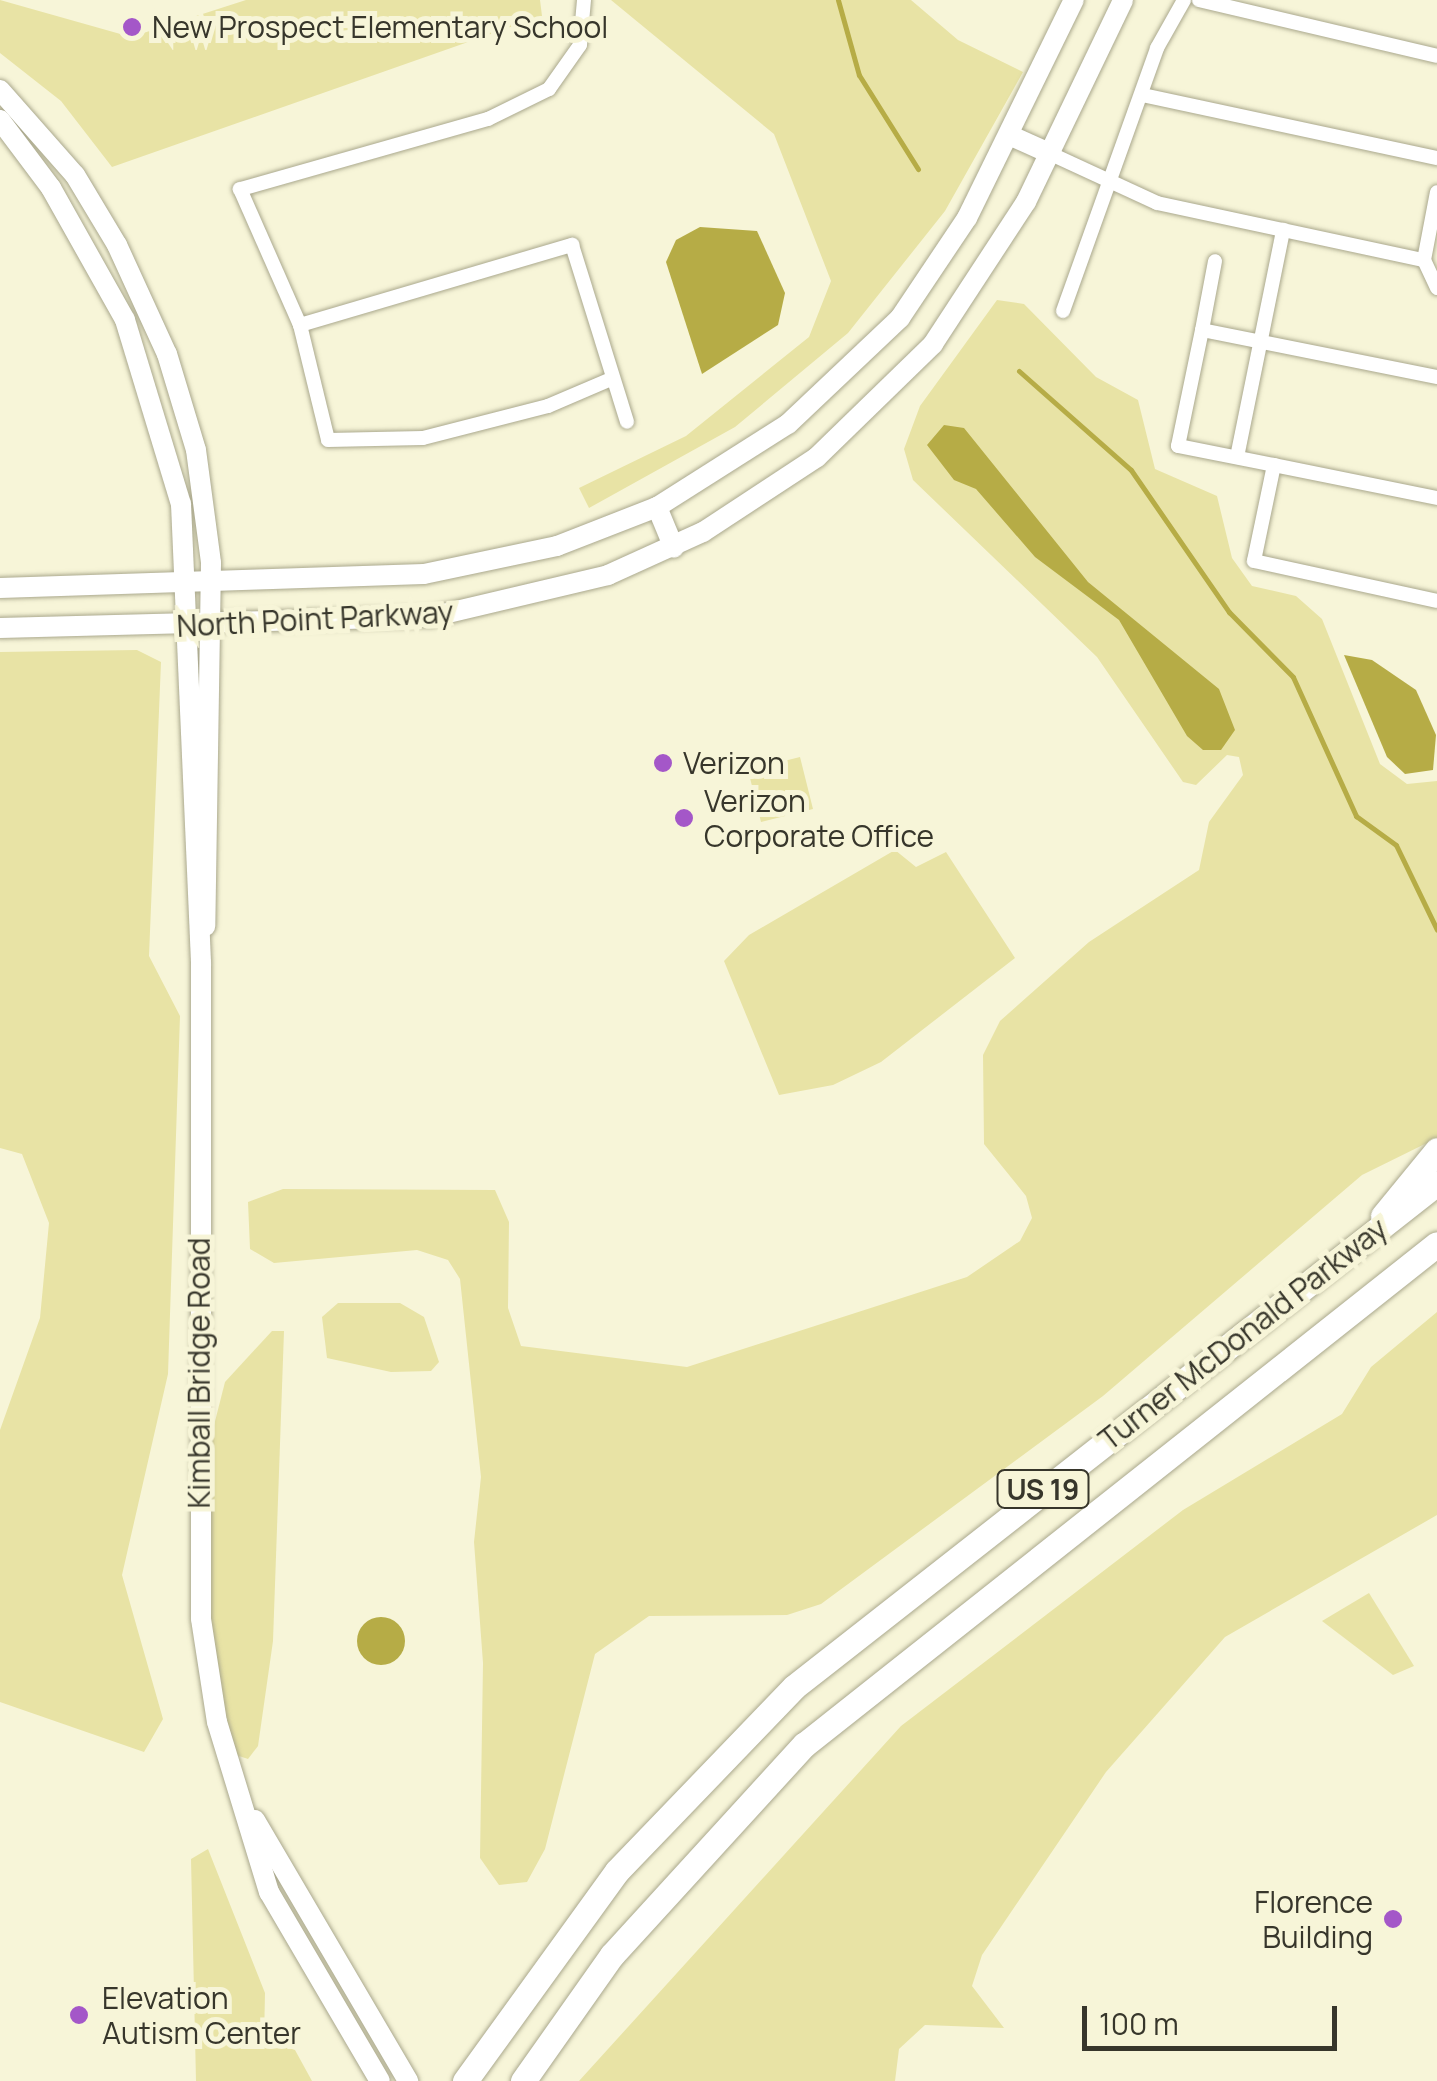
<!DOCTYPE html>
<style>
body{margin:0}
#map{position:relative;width:1437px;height:2081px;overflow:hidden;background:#f7f5d8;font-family:Manrope,sans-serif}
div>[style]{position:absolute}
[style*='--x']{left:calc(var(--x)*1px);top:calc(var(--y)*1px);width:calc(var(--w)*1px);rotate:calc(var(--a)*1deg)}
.green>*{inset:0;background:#e8e3a5}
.water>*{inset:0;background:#b6ac46}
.round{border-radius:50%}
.stream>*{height:5px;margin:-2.5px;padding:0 2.5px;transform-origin:2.5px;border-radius:2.5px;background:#b6ac46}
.roads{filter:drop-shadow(0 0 2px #aaa88d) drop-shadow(0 0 2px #aaa88d)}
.street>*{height:14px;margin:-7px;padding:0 7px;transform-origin:7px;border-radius:7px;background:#fff}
.secondary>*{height:20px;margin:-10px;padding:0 10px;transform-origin:10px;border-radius:10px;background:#fff}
.highway>*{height:25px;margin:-12.5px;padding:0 12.5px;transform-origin:12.5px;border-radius:12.5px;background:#fff}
.dots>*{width:28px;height:28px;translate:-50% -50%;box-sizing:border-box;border:5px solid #f7f5d8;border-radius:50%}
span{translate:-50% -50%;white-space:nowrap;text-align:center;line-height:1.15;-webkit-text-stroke:10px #f7f5d8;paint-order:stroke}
.shield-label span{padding:2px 8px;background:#f7f5d8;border:2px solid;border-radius:8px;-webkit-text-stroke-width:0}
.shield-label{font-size:28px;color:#37362b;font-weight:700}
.poi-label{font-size:30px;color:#37362b}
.left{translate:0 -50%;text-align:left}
.right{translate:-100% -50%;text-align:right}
.street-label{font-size:30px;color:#37362b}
.scale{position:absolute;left:1082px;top:2006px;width:255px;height:45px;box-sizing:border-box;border:5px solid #37362b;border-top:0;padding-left:12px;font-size:30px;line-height:35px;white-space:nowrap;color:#37362b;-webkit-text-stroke:8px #f7f5d8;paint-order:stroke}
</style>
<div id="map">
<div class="green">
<i style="clip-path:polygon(0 0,131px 37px,246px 0,540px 0,542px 16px,112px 167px,61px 101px,0 53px)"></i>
<i style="clip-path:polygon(611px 0,911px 0,958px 40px,1023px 72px,945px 211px,848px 333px,735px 427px,589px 508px,579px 488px,686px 436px,809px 337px,831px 281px,774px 134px)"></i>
<i style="clip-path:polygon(997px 300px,1024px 304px,1096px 377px,1138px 400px,1155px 469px,1217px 496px,1232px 558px,1252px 586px,1296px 596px,1322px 619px,1380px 764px,1407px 784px,1437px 781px,1437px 1138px,1362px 1175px,1103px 1396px,821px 1604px,787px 1615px,649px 1616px,595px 1654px,545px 1849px,527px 1882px,499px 1885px,480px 1858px,483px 1663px,474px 1542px,481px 1477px,460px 1279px,448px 1260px,417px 1250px,274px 1263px,250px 1249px,248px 1202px,283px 1189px,495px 1190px,509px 1222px,508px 1308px,521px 1346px,687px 1367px,967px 1277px,1020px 1241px,1032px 1218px,1026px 1196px,984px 1144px,983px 1055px,1000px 1021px,1089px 942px,1199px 870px,1209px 822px,1243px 775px,1239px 757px,1227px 755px,1196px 785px,1183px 782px,1097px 657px,913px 480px,904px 449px,920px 406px)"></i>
<i style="clip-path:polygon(137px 650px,161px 662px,149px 956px,180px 1016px,168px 1374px,122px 1575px,163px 1719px,144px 1752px,0 1702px,0 1430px,40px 1318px,49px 1223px,22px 1154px,0 1148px,0 652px)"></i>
<i style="clip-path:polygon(800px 757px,813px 809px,761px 822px,748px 770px)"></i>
<i style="clip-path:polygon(895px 850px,916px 867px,946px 852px,1015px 958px,881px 1062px,833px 1085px,779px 1095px,724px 961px,749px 935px)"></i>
<i style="clip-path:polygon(338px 1303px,400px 1303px,424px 1317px,439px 1362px,431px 1371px,391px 1372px,327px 1358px,322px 1317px)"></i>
<i style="clip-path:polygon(1437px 1312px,1437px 1515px,1225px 1637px,1106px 1772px,982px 1955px,972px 1986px,1004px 2028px,925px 2025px,899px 2049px,895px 2081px,579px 2081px,901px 1726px,1183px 1510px,1342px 1414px,1371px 1367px)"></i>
<i style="clip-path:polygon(272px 1331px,284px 1331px,273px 1641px,258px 1746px,248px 1759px,236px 1755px,217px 1683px,205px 1582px,210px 1441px,225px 1382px)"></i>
<i style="clip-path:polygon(1369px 1593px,1414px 1666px,1393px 1675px,1322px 1621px)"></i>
<i style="clip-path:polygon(208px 1849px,265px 1993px,264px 2040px,295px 2050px,312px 2081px,196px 2081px,191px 1859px)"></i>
</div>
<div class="water">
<i style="clip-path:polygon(700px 227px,757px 231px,785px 293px,778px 325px,702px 374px,666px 262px,676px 240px)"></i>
<i style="clip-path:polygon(944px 425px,964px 428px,1088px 582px,1219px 689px,1235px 730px,1221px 750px,1203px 750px,1187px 736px,1119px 620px,1035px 557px,976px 489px,954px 480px,927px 445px)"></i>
<i style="clip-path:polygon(1344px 655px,1372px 660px,1416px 690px,1436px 735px,1433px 770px,1405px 774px,1387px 757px)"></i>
<i class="round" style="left:357px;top:1617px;width:48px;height:48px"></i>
</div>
<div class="stream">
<i style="--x:838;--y:0;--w:78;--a:74.4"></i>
<i style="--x:859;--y:75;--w:111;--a:57.9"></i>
<i style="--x:1019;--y:371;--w:149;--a:41.5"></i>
<i style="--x:1131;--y:470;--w:173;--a:55.4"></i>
<i style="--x:1229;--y:612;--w:91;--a:45.4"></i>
<i style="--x:1293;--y:677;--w:153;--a:65.6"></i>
<i style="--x:1356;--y:816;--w:49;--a:35.9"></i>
<i style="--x:1396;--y:845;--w:94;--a:64.2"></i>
</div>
<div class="roads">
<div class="street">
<i style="--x:584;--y:0;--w:45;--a:95.1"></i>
<i style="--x:580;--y:45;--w:54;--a:125.2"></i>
<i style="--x:549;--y:89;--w:68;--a:153.8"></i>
<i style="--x:488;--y:119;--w:258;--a:164.2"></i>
<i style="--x:240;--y:189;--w:149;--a:66.2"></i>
<i style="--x:300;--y:325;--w:118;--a:76.3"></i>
<i style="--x:328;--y:440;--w:95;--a:-1.2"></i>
<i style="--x:423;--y:438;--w:129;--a:-14.4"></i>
<i style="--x:548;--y:406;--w:69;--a:-23.2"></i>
<i style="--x:1199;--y:0;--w:244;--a:13.2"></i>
<i style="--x:1143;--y:95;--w:301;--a:12.1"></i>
<i style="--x:1049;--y:153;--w:119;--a:24.8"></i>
<i style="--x:1157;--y:203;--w:273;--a:12.1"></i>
<i style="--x:1424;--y:260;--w:31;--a:65"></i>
<i style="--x:1424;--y:260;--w:69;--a:-79.2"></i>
<i style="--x:1063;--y:311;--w:279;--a:-70.3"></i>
<i style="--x:1157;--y:48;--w:55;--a:-60.6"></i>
<i style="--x:300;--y:325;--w:284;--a:-16.4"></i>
<i style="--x:572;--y:245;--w:185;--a:72.7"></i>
<i style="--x:1202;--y:330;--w:70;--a:-79.3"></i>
<i style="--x:1237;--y:457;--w:232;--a:-78.5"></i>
<i style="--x:1274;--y:465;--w:98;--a:-168.8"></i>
<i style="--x:1178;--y:446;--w:118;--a:-78.3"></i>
<i style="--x:1202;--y:330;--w:240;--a:11.3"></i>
<i style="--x:1437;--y:498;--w:166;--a:-168.6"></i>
<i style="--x:1274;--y:465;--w:98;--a:101.8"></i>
<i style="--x:1254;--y:561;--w:187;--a:12.3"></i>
</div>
<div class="secondary">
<i style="--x:0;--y:90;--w:113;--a:48.6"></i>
<i style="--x:75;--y:175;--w:82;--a:59"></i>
<i style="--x:117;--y:245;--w:120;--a:65.4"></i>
<i style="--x:167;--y:354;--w:100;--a:73.2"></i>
<i style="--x:196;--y:450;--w:114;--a:82.4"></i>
<i style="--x:211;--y:563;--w:363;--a:90.9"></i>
<i style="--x:0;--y:120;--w:85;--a:53.1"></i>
<i style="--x:51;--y:188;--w:151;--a:60.7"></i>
<i style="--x:125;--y:320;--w:192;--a:73.1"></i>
<i style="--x:181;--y:504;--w:459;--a:87.5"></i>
<i style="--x:201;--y:963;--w:656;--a:90"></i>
<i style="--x:201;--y:1619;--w:104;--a:81.2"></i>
<i style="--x:217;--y:1722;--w:178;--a:73"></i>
<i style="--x:269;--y:1892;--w:219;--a:59.6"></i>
<i style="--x:1009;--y:135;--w:44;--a:24.2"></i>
<i style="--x:657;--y:507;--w:44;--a:67.5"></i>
<i style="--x:0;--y:588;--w:424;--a:-1.9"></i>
<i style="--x:424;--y:574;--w:136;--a:-11.9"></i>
<i style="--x:557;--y:546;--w:107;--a:-21.3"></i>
<i style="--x:657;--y:507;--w:155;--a:-32.4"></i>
<i style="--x:788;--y:424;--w:154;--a:-43.4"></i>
<i style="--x:900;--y:318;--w:120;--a:-56.2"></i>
<i style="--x:967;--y:218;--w:243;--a:-63.9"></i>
<i style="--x:0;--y:628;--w:431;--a:-1.5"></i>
<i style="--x:431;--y:617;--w:182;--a:-13.3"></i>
<i style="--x:608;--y:575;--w:104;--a:-24.4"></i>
<i style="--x:703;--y:532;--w:136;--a:-33.3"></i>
<i style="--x:817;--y:457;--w:162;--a:-44.2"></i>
<i style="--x:933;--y:344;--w:170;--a:-56.8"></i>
<i style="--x:1026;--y:202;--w:224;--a:-64.3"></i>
<i style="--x:255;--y:1820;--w:303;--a:59.6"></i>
</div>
<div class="highway">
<i style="--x:1383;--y:1216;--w:85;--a:-50.7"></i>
<i style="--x:465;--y:2081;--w:259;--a:-54.1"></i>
<i style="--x:617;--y:1871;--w:255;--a:-46.1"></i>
<i style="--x:794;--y:1687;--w:817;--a:-38.09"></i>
<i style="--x:523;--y:2081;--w:154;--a:-54.8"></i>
<i style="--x:612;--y:1955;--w:285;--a:-47.6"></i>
<i style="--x:804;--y:1745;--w:807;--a:-38.36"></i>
</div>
</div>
<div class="dots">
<i style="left:132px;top:27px;background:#a457c8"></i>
<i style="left:663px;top:763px;background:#a457c8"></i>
<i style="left:684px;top:818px;background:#a457c8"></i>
<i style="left:1393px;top:1919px;background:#a457c8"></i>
<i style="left:79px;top:2015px;background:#a457c8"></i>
</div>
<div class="shield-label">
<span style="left:1043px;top:1489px">US 19</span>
</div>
<div class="poi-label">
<span class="left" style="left:152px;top:27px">New Prospect Elementary School</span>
<span class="left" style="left:683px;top:763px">Verizon</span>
<span class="left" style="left:704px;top:818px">Verizon<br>Corporate Office</span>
<span class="right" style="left:1373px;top:1919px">Florence<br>Building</span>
<span class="left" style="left:102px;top:2015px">Elevation<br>Autism Center</span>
</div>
<div class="street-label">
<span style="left:315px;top:619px;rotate:-3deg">North Point Parkway</span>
<span style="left:1243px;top:1334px;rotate:-38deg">Turner McDonald Parkway</span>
<span style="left:199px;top:1373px;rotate:-90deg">Kimball Bridge Road</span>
</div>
<div class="scale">100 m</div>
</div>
